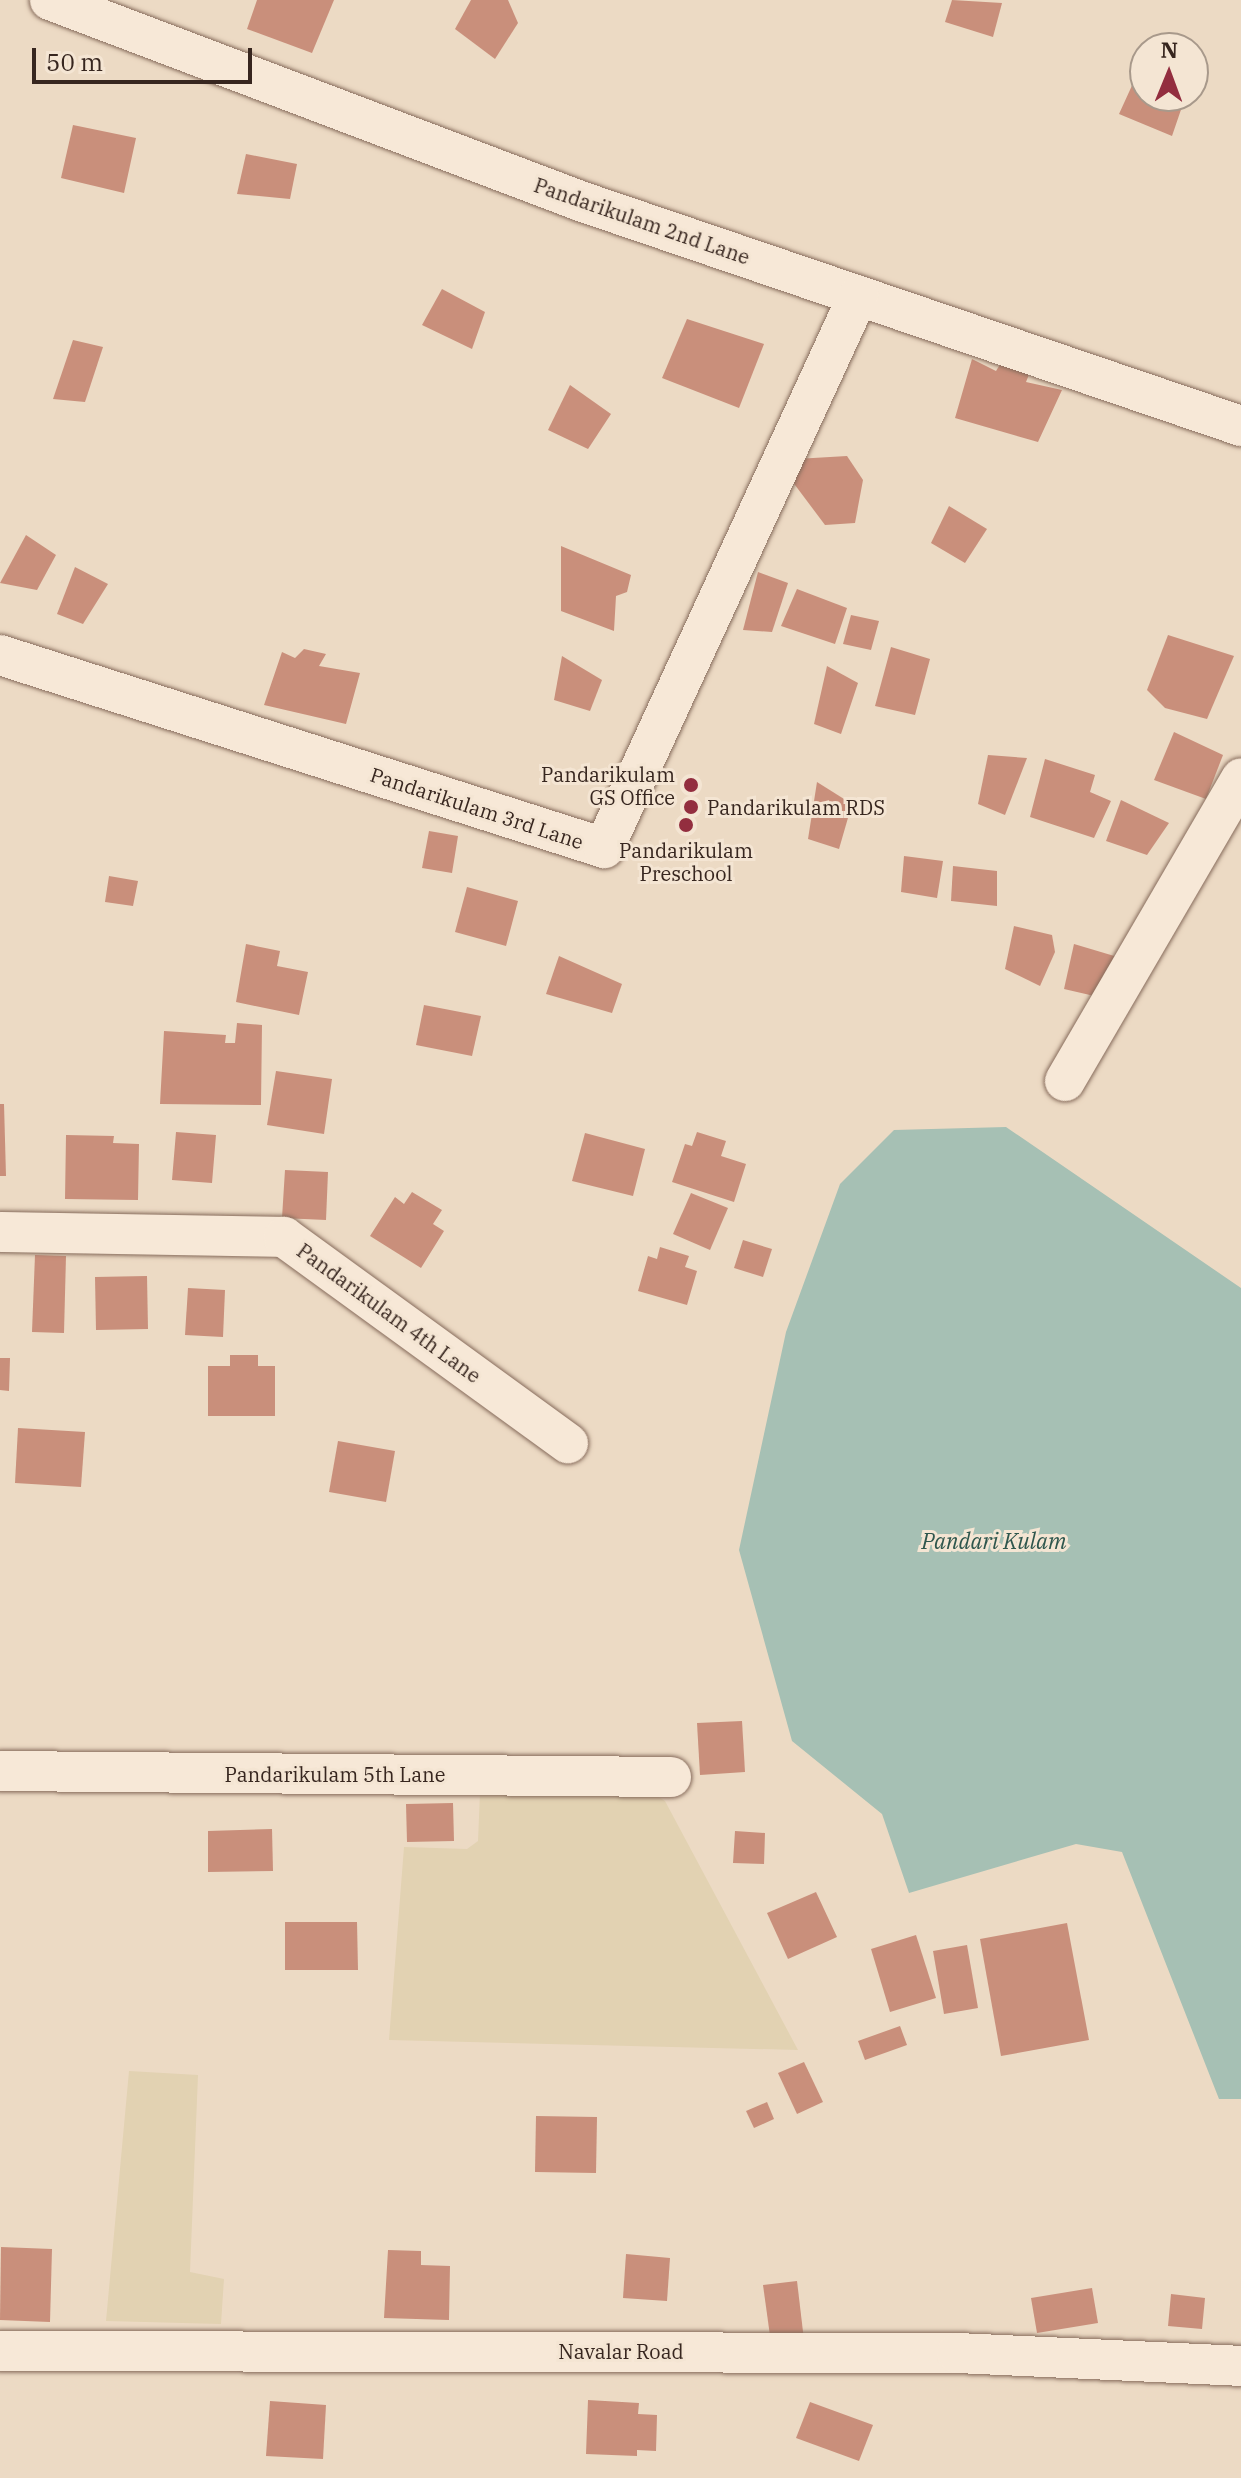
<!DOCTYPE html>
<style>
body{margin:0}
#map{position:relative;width:1241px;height:2478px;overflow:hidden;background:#ecdac4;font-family:"IBM Plex Serif",serif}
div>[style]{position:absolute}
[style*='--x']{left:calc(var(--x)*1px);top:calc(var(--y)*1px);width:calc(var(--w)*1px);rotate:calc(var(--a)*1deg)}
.farmland>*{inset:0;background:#e2d2b2}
.water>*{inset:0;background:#a6c0b4}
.building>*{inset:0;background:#c98f7b}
.roads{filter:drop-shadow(0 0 2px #866b5b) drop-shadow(0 0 2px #866b5b)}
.minor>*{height:40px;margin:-20px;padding:0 20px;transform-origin:20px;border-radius:20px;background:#f7e8d7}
.dots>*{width:22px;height:22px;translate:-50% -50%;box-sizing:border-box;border:4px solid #f4e5d3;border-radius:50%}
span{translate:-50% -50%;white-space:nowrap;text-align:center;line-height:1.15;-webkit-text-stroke:6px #f4e5d3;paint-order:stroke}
.street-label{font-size:20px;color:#37261f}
.poi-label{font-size:20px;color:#37261f}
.right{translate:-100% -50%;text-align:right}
.left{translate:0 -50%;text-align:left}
.water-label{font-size:22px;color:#2e564d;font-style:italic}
.north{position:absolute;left:1129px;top:32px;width:80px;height:80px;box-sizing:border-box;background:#f4e5d3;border:2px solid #a8998b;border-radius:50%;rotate:1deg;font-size:22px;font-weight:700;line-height:32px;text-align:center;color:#37261f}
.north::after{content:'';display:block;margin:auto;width:28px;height:36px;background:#932e3f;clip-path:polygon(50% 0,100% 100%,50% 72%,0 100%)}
.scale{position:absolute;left:32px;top:48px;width:220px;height:36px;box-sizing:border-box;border:4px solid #37261f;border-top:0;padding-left:10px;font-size:24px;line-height:28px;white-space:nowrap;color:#37261f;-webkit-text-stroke:6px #f4e5d3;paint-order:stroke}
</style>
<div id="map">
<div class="farmland">
<i style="clip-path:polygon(646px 1789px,665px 1801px,798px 2050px,389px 2040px,404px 1847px,467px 1849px,478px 1841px,480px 1793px)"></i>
<i style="clip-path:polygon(129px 2071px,198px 2075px,190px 2272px,224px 2279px,221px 2324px,106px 2321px)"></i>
</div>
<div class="water">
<i style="clip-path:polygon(1006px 1127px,1241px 1288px,1241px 2099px,1219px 2099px,1122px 1852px,1076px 1844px,909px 1893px,882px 1814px,792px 1741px,739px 1550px,786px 1332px,840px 1184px,894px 1130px)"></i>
</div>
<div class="building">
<i style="clip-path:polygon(257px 0,334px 0,312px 53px,247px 29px)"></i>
<i style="clip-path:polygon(471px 0,508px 0,518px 23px,495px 59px,455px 29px)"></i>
<i style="clip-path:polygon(952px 0,1002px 3px,993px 37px,945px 22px)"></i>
<i style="clip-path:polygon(1145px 57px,1145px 96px,1185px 98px,1172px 136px,1119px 114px)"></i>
<i style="clip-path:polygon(73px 125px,136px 138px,124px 193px,61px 178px)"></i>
<i style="clip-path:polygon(246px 154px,297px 164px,290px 199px,237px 194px)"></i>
<i style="clip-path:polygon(442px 289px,485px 312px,472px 349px,422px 325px)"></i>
<i style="clip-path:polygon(687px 319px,764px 344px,739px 408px,662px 378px)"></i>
<i style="clip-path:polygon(73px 340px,103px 347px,85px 402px,53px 399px)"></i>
<i style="clip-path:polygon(972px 359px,996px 371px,1001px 363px,1030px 372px,1026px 382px,1062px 390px,1038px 442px,955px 418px)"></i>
<i style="clip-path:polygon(570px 385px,611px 414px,588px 449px,548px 430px)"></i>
<i style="clip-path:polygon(847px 456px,863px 480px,855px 523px,825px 525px,792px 481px,796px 459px)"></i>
<i style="clip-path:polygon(949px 506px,987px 529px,965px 563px,931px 543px)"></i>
<i style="clip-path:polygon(26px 535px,56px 555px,37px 590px,0 583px)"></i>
<i style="clip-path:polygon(561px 546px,631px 575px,627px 592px,616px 596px,614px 631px,561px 611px)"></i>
<i style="clip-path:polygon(75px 567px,108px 584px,83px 624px,57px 614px)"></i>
<i style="clip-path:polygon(758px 572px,788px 583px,772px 632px,743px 630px)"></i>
<i style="clip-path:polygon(797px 589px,847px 608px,835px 644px,781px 626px)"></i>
<i style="clip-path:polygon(851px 615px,879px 621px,871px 650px,843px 644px)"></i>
<i style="clip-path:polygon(1168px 635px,1234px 656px,1207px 719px,1165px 708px,1147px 690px)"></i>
<i style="clip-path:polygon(891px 647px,930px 659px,915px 715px,875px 706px)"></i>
<i style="clip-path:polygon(304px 649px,326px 654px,319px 666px,360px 673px,346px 724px,264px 705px,282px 652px,295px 658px)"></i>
<i style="clip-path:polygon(562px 656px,602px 680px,590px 711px,554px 700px)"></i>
<i style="clip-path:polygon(827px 666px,858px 683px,841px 734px,814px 724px)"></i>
<i style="clip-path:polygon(1174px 732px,1223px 755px,1206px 799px,1154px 780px)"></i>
<i style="clip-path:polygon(988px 755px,1027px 758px,1005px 815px,978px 804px)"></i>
<i style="clip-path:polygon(1045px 759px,1095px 775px,1090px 792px,1111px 801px,1094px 838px,1030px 817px)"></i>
<i style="clip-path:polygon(817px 782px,852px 804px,839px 849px,808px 839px)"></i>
<i style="clip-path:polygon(1121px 800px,1169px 823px,1147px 855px,1106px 841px)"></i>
<i style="clip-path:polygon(429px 831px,458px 836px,452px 873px,422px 868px)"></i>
<i style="clip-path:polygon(904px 856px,943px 861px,937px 898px,901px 892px)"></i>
<i style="clip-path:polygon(953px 866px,997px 871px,997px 906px,951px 901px)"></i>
<i style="clip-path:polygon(109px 876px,138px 881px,133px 906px,105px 902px)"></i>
<i style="clip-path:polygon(467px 887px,518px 901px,506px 946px,455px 932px)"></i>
<i style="clip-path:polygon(1014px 926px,1052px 935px,1055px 952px,1040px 986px,1005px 969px)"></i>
<i style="clip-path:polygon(246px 944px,280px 951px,277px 966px,308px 972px,299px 1015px,236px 1002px)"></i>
<i style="clip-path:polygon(1074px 944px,1121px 958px,1103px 998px,1064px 989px)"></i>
<i style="clip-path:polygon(559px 956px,622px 984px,612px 1013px,546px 994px)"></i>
<i style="clip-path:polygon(424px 1005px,481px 1016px,472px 1056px,416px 1045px)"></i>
<i style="clip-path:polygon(237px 1023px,262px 1025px,261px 1105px,160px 1104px,164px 1031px,226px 1035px,225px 1043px,235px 1043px)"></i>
<i style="clip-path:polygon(276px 1071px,332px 1079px,324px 1134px,267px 1125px)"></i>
<i style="clip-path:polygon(0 1104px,4px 1104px,6px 1176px,0 1176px)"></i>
<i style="clip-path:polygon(176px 1132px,216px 1135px,212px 1183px,172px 1180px)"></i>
<i style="clip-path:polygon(697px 1132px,726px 1141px,721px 1156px,746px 1164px,734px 1202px,672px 1182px,685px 1144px,692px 1146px)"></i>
<i style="clip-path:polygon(585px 1133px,645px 1149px,633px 1196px,572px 1181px)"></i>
<i style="clip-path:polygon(66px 1135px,114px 1136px,113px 1143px,139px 1144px,138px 1200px,65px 1199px)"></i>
<i style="clip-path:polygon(285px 1170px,328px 1172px,326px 1220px,282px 1218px)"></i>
<i style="clip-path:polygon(412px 1192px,442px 1210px,433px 1224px,444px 1231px,421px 1268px,370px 1236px,395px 1197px,404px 1204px)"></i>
<i style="clip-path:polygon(691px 1193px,728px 1208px,710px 1250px,673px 1234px)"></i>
<i style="clip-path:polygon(743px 1240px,772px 1249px,763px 1277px,734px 1268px)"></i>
<i style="clip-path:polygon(660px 1247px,689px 1256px,685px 1267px,697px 1271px,687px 1305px,638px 1291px,648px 1256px,657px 1259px)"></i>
<i style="clip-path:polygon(35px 1255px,66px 1256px,64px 1333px,32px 1332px)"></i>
<i style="clip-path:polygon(147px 1276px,148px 1329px,96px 1330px,95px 1277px)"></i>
<i style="clip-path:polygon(188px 1288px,225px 1290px,223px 1337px,185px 1335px)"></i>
<i style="clip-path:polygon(230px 1355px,258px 1355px,258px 1366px,275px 1366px,275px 1416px,208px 1416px,208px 1366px,230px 1366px)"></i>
<i style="clip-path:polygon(0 1358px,10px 1358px,9px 1391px,0 1390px)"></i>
<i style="clip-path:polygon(18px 1428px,85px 1432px,81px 1487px,15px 1483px)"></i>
<i style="clip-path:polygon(338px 1441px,395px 1451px,386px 1502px,329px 1492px)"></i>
<i style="clip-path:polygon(742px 1721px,745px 1772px,700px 1775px,697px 1723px)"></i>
<i style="clip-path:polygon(453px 1803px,454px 1841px,407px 1842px,406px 1804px)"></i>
<i style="clip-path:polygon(272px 1829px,273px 1871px,208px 1872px,208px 1831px)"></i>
<i style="clip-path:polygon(735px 1831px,765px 1833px,764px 1864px,733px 1863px)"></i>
<i style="clip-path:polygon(816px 1892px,837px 1937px,788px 1959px,767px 1913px)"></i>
<i style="clip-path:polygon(285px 1922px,357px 1922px,358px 1970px,285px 1970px)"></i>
<i style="clip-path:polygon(1067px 1923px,1089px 2040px,1001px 2056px,980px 1939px)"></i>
<i style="clip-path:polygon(916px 1935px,936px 1998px,890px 2012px,871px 1949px)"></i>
<i style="clip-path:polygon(967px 1945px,978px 2008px,944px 2014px,933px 1951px)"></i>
<i style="clip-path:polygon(900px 2026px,907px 2045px,865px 2060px,858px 2041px)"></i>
<i style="clip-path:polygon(804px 2062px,823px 2102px,797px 2114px,778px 2073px)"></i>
<i style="clip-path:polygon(767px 2102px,774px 2119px,754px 2128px,746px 2111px)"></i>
<i style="clip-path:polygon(536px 2116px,597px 2117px,596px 2173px,535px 2172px)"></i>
<i style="clip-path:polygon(1px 2247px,52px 2249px,50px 2322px,0 2320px)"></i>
<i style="clip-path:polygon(388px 2250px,421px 2251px,421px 2265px,450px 2266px,449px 2320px,384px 2318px)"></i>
<i style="clip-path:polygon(626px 2254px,670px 2258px,667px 2301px,623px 2298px)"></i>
<i style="clip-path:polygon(797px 2281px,804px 2340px,771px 2343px,763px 2285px)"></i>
<i style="clip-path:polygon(1092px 2288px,1098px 2323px,1037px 2333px,1031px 2298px)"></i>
<i style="clip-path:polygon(1171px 2294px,1205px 2298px,1202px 2329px,1168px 2326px)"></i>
<i style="clip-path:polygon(588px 2400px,639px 2403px,638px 2414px,657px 2415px,656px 2451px,637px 2450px,637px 2456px,586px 2454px)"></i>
<i style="clip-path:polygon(270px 2401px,326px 2405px,323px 2459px,266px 2456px)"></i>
<i style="clip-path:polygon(810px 2402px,873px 2425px,859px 2461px,796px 2438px)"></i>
</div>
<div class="roads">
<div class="minor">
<i style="--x:50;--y:0;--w:570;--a:20.76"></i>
<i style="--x:583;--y:202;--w:695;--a:18.8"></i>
<i style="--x:0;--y:655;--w:634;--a:17.72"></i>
<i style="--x:604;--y:848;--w:608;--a:-65.29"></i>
<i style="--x:1065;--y:1081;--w:350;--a:-59.8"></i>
<i style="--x:0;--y:1232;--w:284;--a:1"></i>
<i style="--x:284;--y:1237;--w:351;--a:36"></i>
<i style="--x:0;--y:1771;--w:671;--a:0.51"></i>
<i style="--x:0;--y:2351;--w:957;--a:0.12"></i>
<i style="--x:957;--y:2353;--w:284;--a:2.6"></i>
</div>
</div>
<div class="dots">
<i style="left:691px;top:785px;background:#932e3f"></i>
<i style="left:691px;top:807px;background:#932e3f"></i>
<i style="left:686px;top:825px;background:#932e3f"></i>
</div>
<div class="street-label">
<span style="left:642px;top:221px;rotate:19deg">Pandarikulam 2nd Lane</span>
<span style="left:477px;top:808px;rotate:18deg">Pandarikulam 3rd Lane</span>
<span style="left:389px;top:1313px;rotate:36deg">Pandarikulam 4th Lane</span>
<span style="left:335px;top:1774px">Pandarikulam 5th Lane</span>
<span style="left:621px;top:2351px">Navalar Road</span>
</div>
<div class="poi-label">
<span class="right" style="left:675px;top:786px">Pandarikulam<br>GS Office</span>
<span class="left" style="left:707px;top:807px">Pandarikulam RDS</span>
<span style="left:686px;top:862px">Pandarikulam<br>Preschool</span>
</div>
<div class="water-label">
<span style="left:994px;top:1541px">Pandari Kulam</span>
</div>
<div class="north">N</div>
<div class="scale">50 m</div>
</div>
